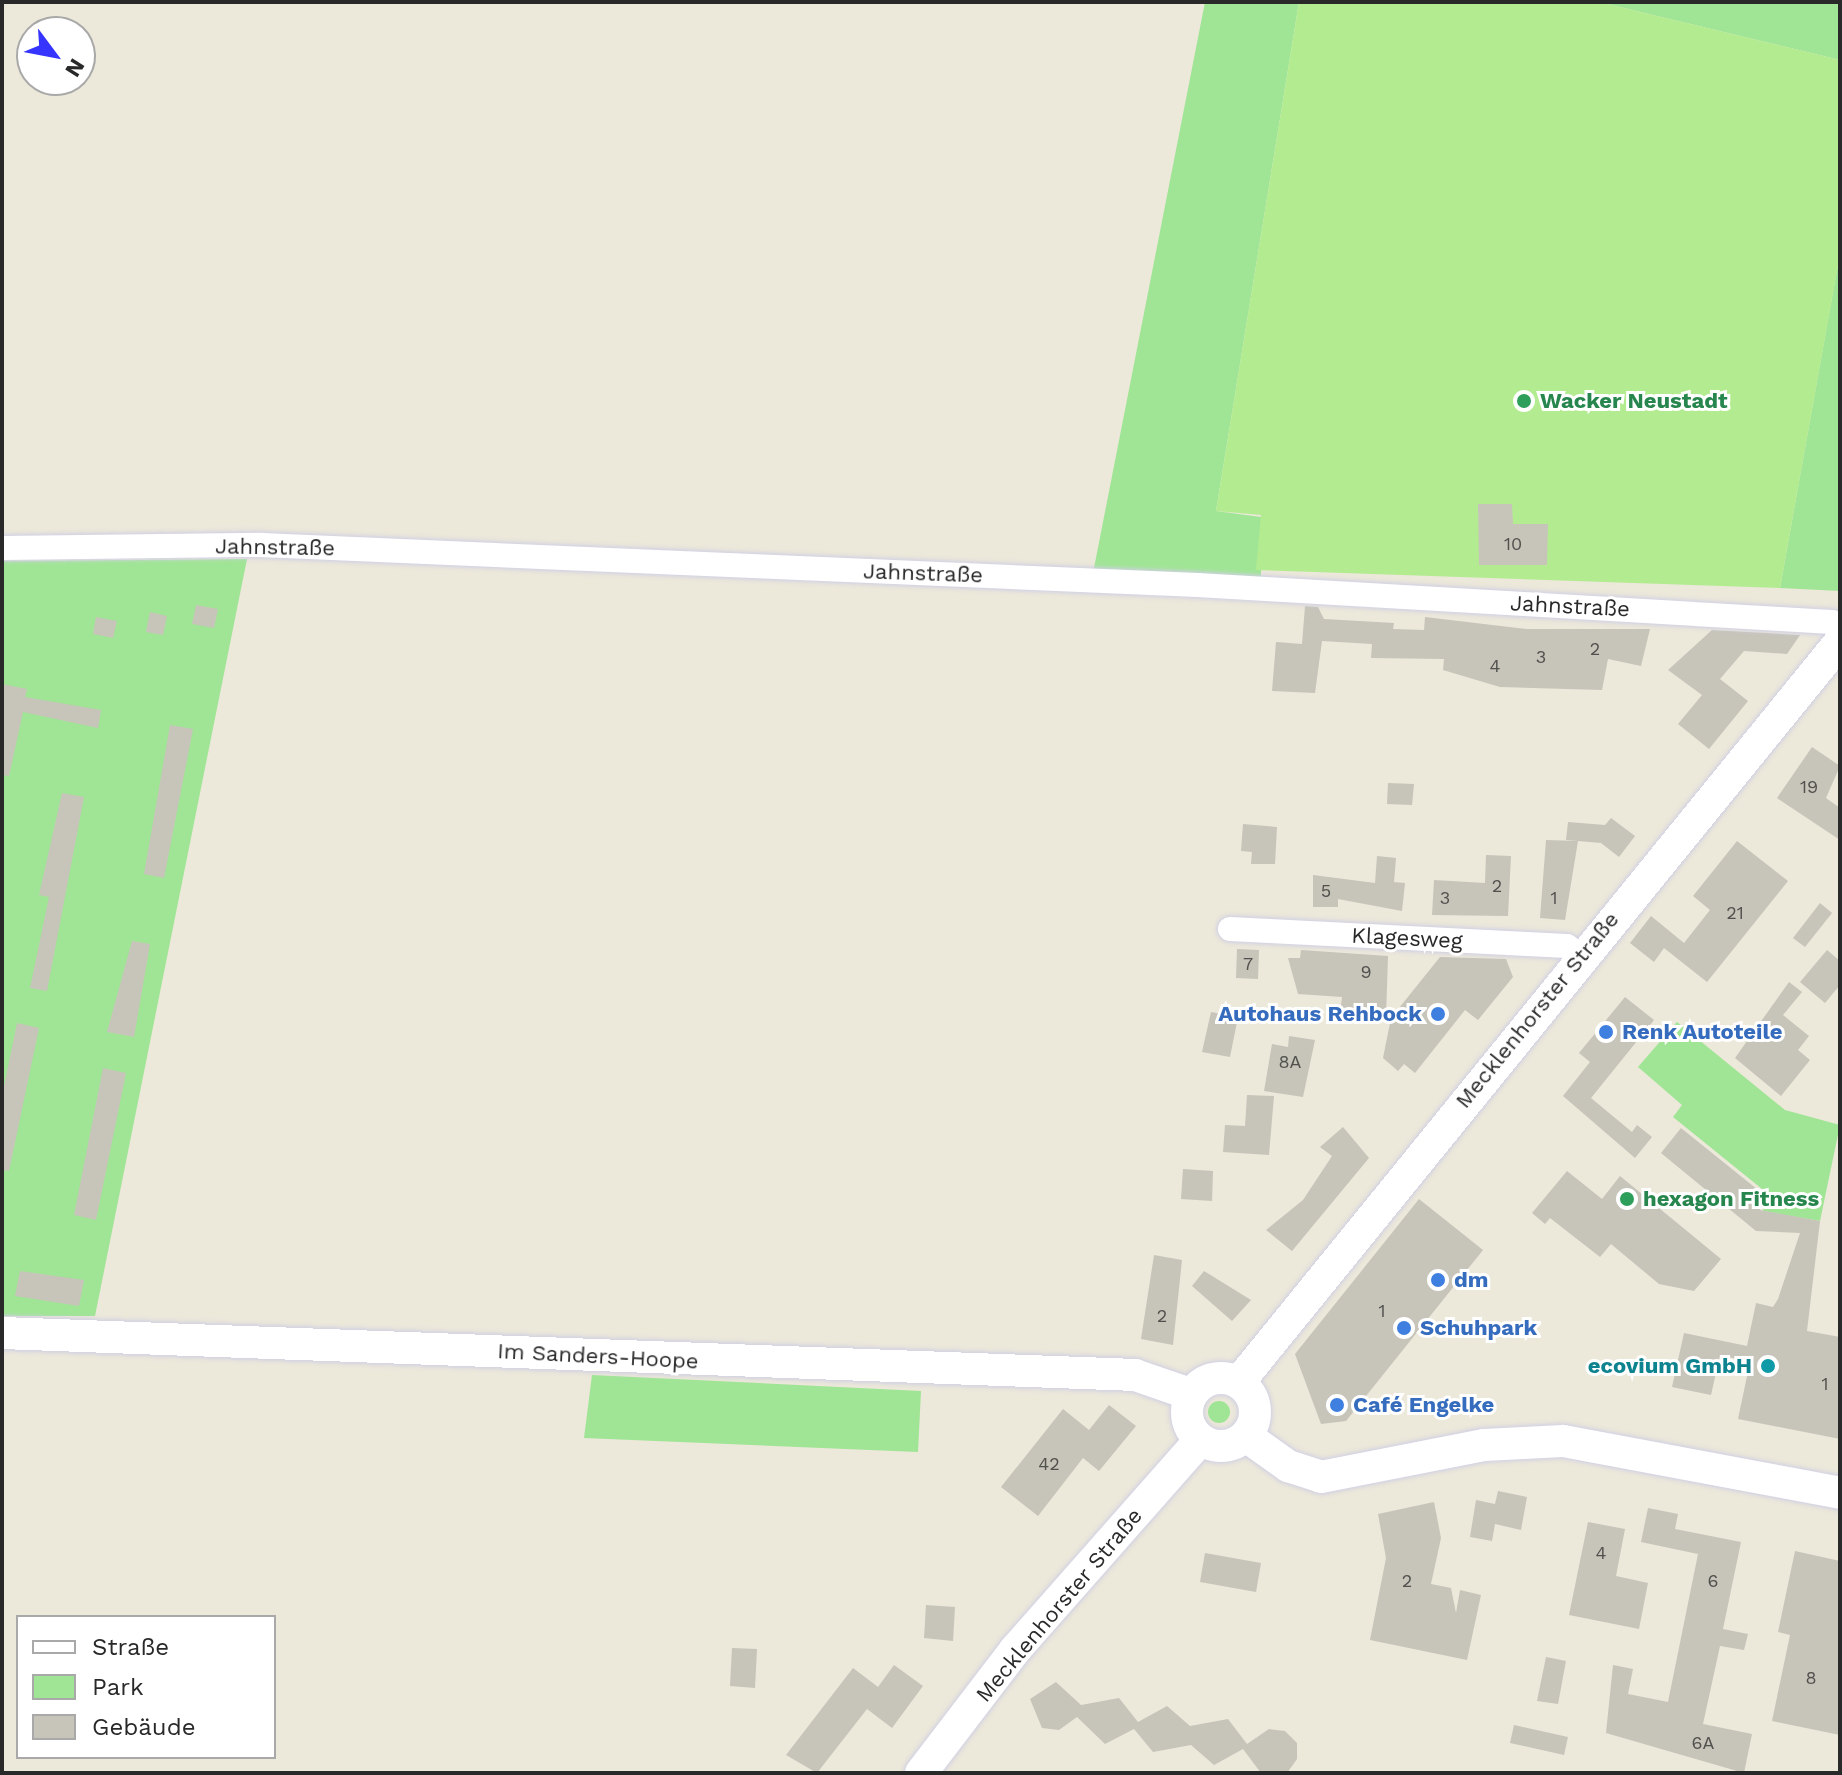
<!DOCTYPE html>
<meta charset="utf-8">
<style>
body{margin:0}
#map{position:relative;width:1842px;height:1775px;overflow:hidden;background:#ece8da;font-family:"Work Sans",sans-serif}
div>[style]{position:absolute}
[style*='--x']{left:calc(var(--x)*1px);top:calc(var(--y)*1px);width:calc(var(--w)*1px);rotate:calc(var(--a)*1deg)}
.green>*{inset:0;background:#a0e595}
.round{border-radius:50%}
.pitch>*{inset:0;background:#b3ec90}
.building>*{inset:0;background:#c7c4ba}
.roads{filter:drop-shadow(0 0 2px #d0d0e3) drop-shadow(0 0 2px #d0d0e3)}
.street>*{height:24px;margin:-12px;padding:0 12px;transform-origin:12px;border-radius:12px;background:#fff}
.secondary>*{height:32px;margin:-16px;padding:0 16px;transform-origin:16px;border-radius:16px;background:#fff}
.secondary>.ring{margin:-16px;padding:0;box-sizing:content-box;background:none;border:32px solid #fff;border-radius:50%}
.dots>*{width:22px;height:22px;translate:-50% -50%;box-sizing:border-box;border:4px solid #fff;border-radius:50%}
span{translate:-50% -50%;white-space:nowrap;text-align:center;line-height:1.15;-webkit-text-stroke:6px #fff;paint-order:stroke}
.number-label{font-size:18px;color:#50504d}
.number-label span{-webkit-text-stroke-width:0}
.leisure-label{font-size:22px;color:#27864d;font-weight:700}
.left{translate:0 -50%;text-align:left}
.street-label{font-size:22px;color:#292929}
.shop-label{font-size:22px;color:#366cbe;font-weight:700}
.right{translate:-100% -50%;text-align:right}
.culture-label{font-size:22px;color:#0d838f;font-weight:700}
.frame{position:absolute;inset:0;border:4px solid #292929;pointer-events:none}
.legend{position:absolute;left:16px;top:1615px;width:260px;height:144px;box-sizing:border-box;background:#fff;border:2px solid #a9a9a9;margin:0;padding:10px 14px;list-style:none;font-size:24px;color:#292929}
.legend li{display:flex;align-items:center;gap:16px;height:40px}
.legend b{width:40px;border:2px solid #a9a9a9}
.north{position:absolute;left:16px;top:16px;width:80px;height:80px;box-sizing:border-box;background:#fff;border:2px solid #a9a9a9;border-radius:50%;rotate:122deg;font-size:22px;font-weight:700;line-height:32px;text-align:center;color:#292929}
.north::after{content:'';display:block;margin:auto;width:28px;height:36px;background:#3634ff;clip-path:polygon(50% 0,100% 100%,50% 72%,0 100%)}
</style>
<div id="map">
<div class="green">
<i style="clip-path:polygon(1205px 2px,1299px 2px,1216px 511px,1261px 517px,1261px 579px,1093px 573px)"></i>
<i style="clip-path:polygon(1599px 2px,1840px 2px,1840px 60px)"></i>
<i style="clip-path:polygon(1840px 254px,1840px 591px,1780px 588px,1833px 292px)"></i>
<i style="clip-path:polygon(247px 559px,95px 1316px,2px 1316px,2px 561px)"></i>
<i style="clip-path:polygon(1677px 1022px,1785px 1110px,1840px 1125px,1820px 1221px,1763px 1211px,1767px 1193px,1673px 1117px,1682px 1105px,1638px 1067px)"></i>
<i style="clip-path:polygon(592px 1375px,921px 1391px,918px 1452px,584px 1438px)"></i>
<i class="round" style="left:1208px;top:1401px;width:22px;height:22px"></i>
</div>
<div class="pitch">
<i style="clip-path:polygon(1299px 2px,1599px 2px,1840px 60px,1840px 254px,1780px 588px,1256px 570px,1261px 515px,1216px 511px)"></i>
</div>
<div class="building">
<i style="clip-path:polygon(1478px 504px,1512px 504px,1513px 524px,1548px 524px,1547px 565px,1479px 565px)"></i>
<i style="clip-path:polygon(196px 605px,218px 609px,214px 628px,192px 624px)"></i>
<i style="clip-path:polygon(1305px 606px,1318px 607px,1324px 619px,1394px 623px,1393px 629px,1424px 630px,1425px 617px,1527px 629px,1650px 629px,1641px 666px,1608px 659px,1602px 690px,1500px 687px,1443px 670px,1444px 659px,1371px 658px,1372px 644px,1322px 641px,1315px 693px,1272px 691px,1276px 642px,1302px 644px)"></i>
<i style="clip-path:polygon(150px 612px,167px 616px,163px 635px,146px 632px)"></i>
<i style="clip-path:polygon(96px 617px,117px 621px,113px 638px,93px 634px)"></i>
<i style="clip-path:polygon(1712px 630px,1800px 635px,1787px 654px,1744px 651px,1720px 679px,1748px 701px,1709px 749px,1678px 724px,1702px 695px,1668px 670px)"></i>
<i style="clip-path:polygon(2px 684px,27px 689px,25px 697px,101px 710px,98px 728px,23px 712px,9px 776px,2px 775px)"></i>
<i style="clip-path:polygon(170px 725px,193px 729px,164px 878px,144px 874px)"></i>
<i style="clip-path:polygon(1812px 747px,1840px 766px,1826px 798px,1840px 808px,1840px 840px,1777px 798px)"></i>
<i style="clip-path:polygon(1388px 783px,1414px 784px,1412px 805px,1387px 804px)"></i>
<i style="clip-path:polygon(62px 793px,84px 797px,47px 991px,30px 988px,49px 897px,39px 895px)"></i>
<i style="clip-path:polygon(1611px 818px,1635px 836px,1619px 857px,1601px 843px,1566px 840px,1568px 822px,1605px 825px)"></i>
<i style="clip-path:polygon(1243px 824px,1277px 827px,1275px 864px,1251px 864px,1252px 852px,1241px 851px)"></i>
<i style="clip-path:polygon(1546px 840px,1578px 841px,1565px 920px,1540px 918px)"></i>
<i style="clip-path:polygon(1737px 841px,1788px 881px,1707px 982px,1664px 948px,1654px 962px,1630px 943px,1651px 916px,1684px 943px,1710px 910px,1693px 896px)"></i>
<i style="clip-path:polygon(1486px 855px,1511px 856px,1508px 916px,1432px 915px,1434px 880px,1485px 883px)"></i>
<i style="clip-path:polygon(1377px 856px,1396px 858px,1394px 882px,1405px 883px,1402px 911px,1338px 899px,1338px 907px,1313px 907px,1313px 875px,1375px 883px)"></i>
<i style="clip-path:polygon(1820px 903px,1832px 913px,1805px 947px,1793px 938px)"></i>
<i style="clip-path:polygon(132px 941px,150px 944px,134px 1037px,107px 1032px)"></i>
<i style="clip-path:polygon(1237px 949px,1259px 950px,1258px 979px,1236px 978px)"></i>
<i style="clip-path:polygon(1301px 950px,1388px 956px,1386px 1018px,1340px 1013px,1342px 997px,1298px 994px,1288px 958px,1300px 958px)"></i>
<i style="clip-path:polygon(1827px 950px,1840px 961px,1840px 985px,1825px 1003px,1800px 982px)"></i>
<i style="clip-path:polygon(1440px 957px,1506px 959px,1513px 977px,1478px 1020px,1465px 1010px,1415px 1073px,1404px 1064px,1398px 1071px,1383px 1058px,1391px 1018px)"></i>
<i style="clip-path:polygon(1789px 982px,1802px 992px,1783px 1015px,1809px 1036px,1798px 1050px,1810px 1060px,1781px 1096px,1735px 1058px)"></i>
<i style="clip-path:polygon(1625px 997px,1654px 1020px,1591px 1098px,1632px 1132px,1637px 1125px,1652px 1137px,1635px 1158px,1563px 1096px,1590px 1062px,1579px 1053px)"></i>
<i style="clip-path:polygon(1211px 1012px,1238px 1017px,1230px 1057px,1202px 1052px)"></i>
<i style="clip-path:polygon(17px 1023px,39px 1028px,9px 1171px,2px 1170px,2px 1096px)"></i>
<i style="clip-path:polygon(1289px 1036px,1315px 1040px,1303px 1097px,1264px 1091px,1272px 1044px,1288px 1047px)"></i>
<i style="clip-path:polygon(103px 1068px,126px 1073px,96px 1220px,74px 1215px)"></i>
<i style="clip-path:polygon(1247px 1095px,1274px 1096px,1269px 1155px,1223px 1152px,1225px 1125px,1245px 1126px)"></i>
<i style="clip-path:polygon(1343px 1127px,1369px 1158px,1292px 1251px,1266px 1230px,1303px 1200px,1332px 1156px,1320px 1147px)"></i>
<i style="clip-path:polygon(1681px 1128px,1763px 1194px,1760px 1210px,1820px 1221px,1807px 1331px,1840px 1337px,1840px 1439px,1738px 1419px,1750px 1362px,1720px 1355px,1711px 1395px,1672px 1387px,1684px 1333px,1747px 1346px,1756px 1303px,1773px 1307px,1778px 1299px,1800px 1233px,1756px 1231px,1661px 1153px)"></i>
<i style="clip-path:polygon(1183px 1169px,1213px 1171px,1212px 1201px,1181px 1199px)"></i>
<i style="clip-path:polygon(1567px 1171px,1602px 1199px,1620px 1176px,1721px 1259px,1694px 1291px,1659px 1284px,1611px 1244px,1600px 1257px,1550px 1218px,1545px 1224px,1532px 1213px)"></i>
<i style="clip-path:polygon(1419px 1199px,1483px 1250px,1346px 1421px,1321px 1424px,1295px 1354px)"></i>
<i style="clip-path:polygon(1154px 1255px,1182px 1260px,1173px 1345px,1141px 1339px)"></i>
<i style="clip-path:polygon(20px 1271px,84px 1280px,79px 1306px,15px 1296px)"></i>
<i style="clip-path:polygon(1204px 1271px,1251px 1300px,1232px 1321px,1192px 1286px)"></i>
<i style="clip-path:polygon(1109px 1405px,1136px 1426px,1099px 1471px,1083px 1458px,1038px 1516px,1001px 1487px,1063px 1409px,1089px 1430px)"></i>
<i style="clip-path:polygon(1498px 1491px,1527px 1497px,1521px 1530px,1495px 1524px,1492px 1541px,1470px 1537px,1476px 1500px,1495px 1504px)"></i>
<i style="clip-path:polygon(1434px 1502px,1441px 1538px,1431px 1584px,1451px 1588px,1456px 1613px,1460px 1590px,1481px 1595px,1467px 1660px,1370px 1640px,1386px 1558px,1378px 1514px)"></i>
<i style="clip-path:polygon(1648px 1508px,1678px 1514px,1675px 1529px,1741px 1542px,1723px 1629px,1748px 1634px,1744px 1650px,1720px 1646px,1703px 1724px,1752px 1734px,1744px 1773px,1606px 1733px,1613px 1665px,1633px 1669px,1628px 1694px,1668px 1702px,1698px 1554px,1641px 1542px)"></i>
<i style="clip-path:polygon(1588px 1522px,1625px 1529px,1616px 1576px,1648px 1583px,1639px 1629px,1569px 1615px)"></i>
<i style="clip-path:polygon(1795px 1551px,1840px 1561px,1840px 1735px,1772px 1721px,1790px 1635px,1778px 1632px)"></i>
<i style="clip-path:polygon(1205px 1553px,1261px 1563px,1256px 1592px,1200px 1582px)"></i>
<i style="clip-path:polygon(926px 1605px,955px 1607px,953px 1641px,924px 1638px)"></i>
<i style="clip-path:polygon(732px 1648px,757px 1649px,755px 1688px,730px 1686px)"></i>
<i style="clip-path:polygon(1546px 1657px,1566px 1661px,1558px 1704px,1537px 1701px)"></i>
<i style="clip-path:polygon(894px 1665px,923px 1686px,892px 1728px,867px 1709px,817px 1773px,786px 1755px,853px 1668px,878px 1687px)"></i>
<i style="clip-path:polygon(1056px 1682px,1081px 1705px,1119px 1698px,1138px 1722px,1167px 1706px,1190px 1726px,1228px 1719px,1247px 1744px,1269px 1729px,1285px 1731px,1297px 1743px,1297px 1759px,1287px 1773px,1261px 1773px,1243px 1749px,1214px 1765px,1191px 1745px,1153px 1752px,1134px 1729px,1105px 1744px,1077px 1717px,1059px 1730px,1042px 1728px,1030px 1699px)"></i>
<i style="clip-path:polygon(1514px 1725px,1568px 1737px,1564px 1755px,1510px 1743px)"></i>
</div>
<div class="roads">
<div class="street">
<i style="--x:2;--y:548;--w:260;--a:-0.7"></i>
<i style="--x:262;--y:545;--w:936;--a:2.45"></i>
<i style="--x:1197;--y:585;--w:636;--a:3.33"></i>
<i style="--x:1832;--y:622;--w:11;--a:41"></i>
<i style="--x:1230;--y:929;--w:337;--a:2.9"></i>
<i style="--x:1567;--y:946;--w:17;--a:36"></i>
</div>
<div class="secondary">
<i style="--x:2;--y:1333;--w:1134;--a:2.12"></i>
<i style="--x:1135;--y:1375;--w:58;--a:19.1"></i>
<i class="ring" style="left:1187px;top:1378px;width:36px;height:36px"></i>
<i style="--x:1239;--y:1382;--w:953;--a:-50.92"></i>
<i style="--x:1246;--y:1436;--w:52;--a:35.5"></i>
<i style="--x:1288;--y:1466;--w:35;--a:18"></i>
<i style="--x:1321;--y:1477;--w:166;--a:-11.1"></i>
<i style="--x:1484;--y:1445;--w:79;--a:-2.9"></i>
<i style="--x:1563;--y:1441;--w:282;--a:10.6"></i>
<i style="--x:921;--y:1773;--w:155;--a:-52.6"></i>
<i style="--x:1015;--y:1650;--w:280;--a:-48.6"></i>
</div>
</div>
<div class="dots">
<i style="left:1524px;top:401px;background:#2e9e5b"></i>
<i style="left:1438px;top:1014px;background:#3f7fe0"></i>
<i style="left:1606px;top:1032px;background:#3f7fe0"></i>
<i style="left:1627px;top:1199px;background:#2e9e5b"></i>
<i style="left:1438px;top:1280px;background:#3f7fe0"></i>
<i style="left:1404px;top:1328px;background:#3f7fe0"></i>
<i style="left:1768px;top:1366px;background:#0f9aa8"></i>
<i style="left:1337px;top:1405px;background:#3f7fe0"></i>
</div>
<div class="number-label">
<span style="left:1513px;top:544px">10</span>
<span style="left:1595px;top:649px">2</span>
<span style="left:1541px;top:657px">3</span>
<span style="left:1495px;top:666px">4</span>
<span style="left:1809px;top:787px">19</span>
<span style="left:1497px;top:886px">2</span>
<span style="left:1326px;top:891px">5</span>
<span style="left:1445px;top:898px">3</span>
<span style="left:1554px;top:898px">1</span>
<span style="left:1735px;top:913px">21</span>
<span style="left:1248px;top:964px">7</span>
<span style="left:1366px;top:972px">9</span>
<span style="left:1290px;top:1062px">8A</span>
<span style="left:1382px;top:1311px">1</span>
<span style="left:1162px;top:1316px">2</span>
<span style="left:1825px;top:1384px">1</span>
<span style="left:1049px;top:1464px">42</span>
<span style="left:1601px;top:1553px">4</span>
<span style="left:1407px;top:1581px">2</span>
<span style="left:1713px;top:1581px">6</span>
<span style="left:1811px;top:1678px">8</span>
<span style="left:1703px;top:1743px">6A</span>
</div>
<div class="leisure-label">
<span class="left" style="left:1540px;top:401px">Wacker Neustadt</span>
<span class="left" style="left:1643px;top:1199px">hexagon Fitness</span>
</div>
<div class="street-label">
<span style="left:275px;top:547px;rotate:1deg">Jahnstraße</span>
<span style="left:923px;top:573px;rotate:2deg">Jahnstraße</span>
<span style="left:1570px;top:606px;rotate:3deg">Jahnstraße</span>
<span style="left:1407px;top:938px;rotate:3deg">Klagesweg</span>
<span style="left:1537px;top:1010px;rotate:-51deg">Mecklenhorster Straße</span>
<span style="left:598px;top:1356px;rotate:3deg">Im Sanders-Hoope</span>
<span style="left:1059px;top:1605px;rotate:-50deg">Mecklenhorster Straße</span>
</div>
<div class="shop-label">
<span class="right" style="left:1422px;top:1014px">Autohaus Rehbock</span>
<span class="left" style="left:1622px;top:1032px">Renk Autoteile</span>
<span class="left" style="left:1454px;top:1280px">dm</span>
<span class="left" style="left:1420px;top:1328px">Schuhpark</span>
<span class="left" style="left:1353px;top:1405px">Café Engelke</span>
</div>
<div class="culture-label">
<span class="right" style="left:1752px;top:1366px">ecovium GmbH</span>
</div>
<div class="frame"></div>
<ul class="legend">
<li><b style="height:10px;background:#fff"></b>Straße</li>
<li><b style="height:22px;background:#a0e595"></b>Park</li>
<li><b style="height:22px;background:#c7c4ba"></b>Gebäude</li>
</ul>
<div class="north">N</div>
</div>
